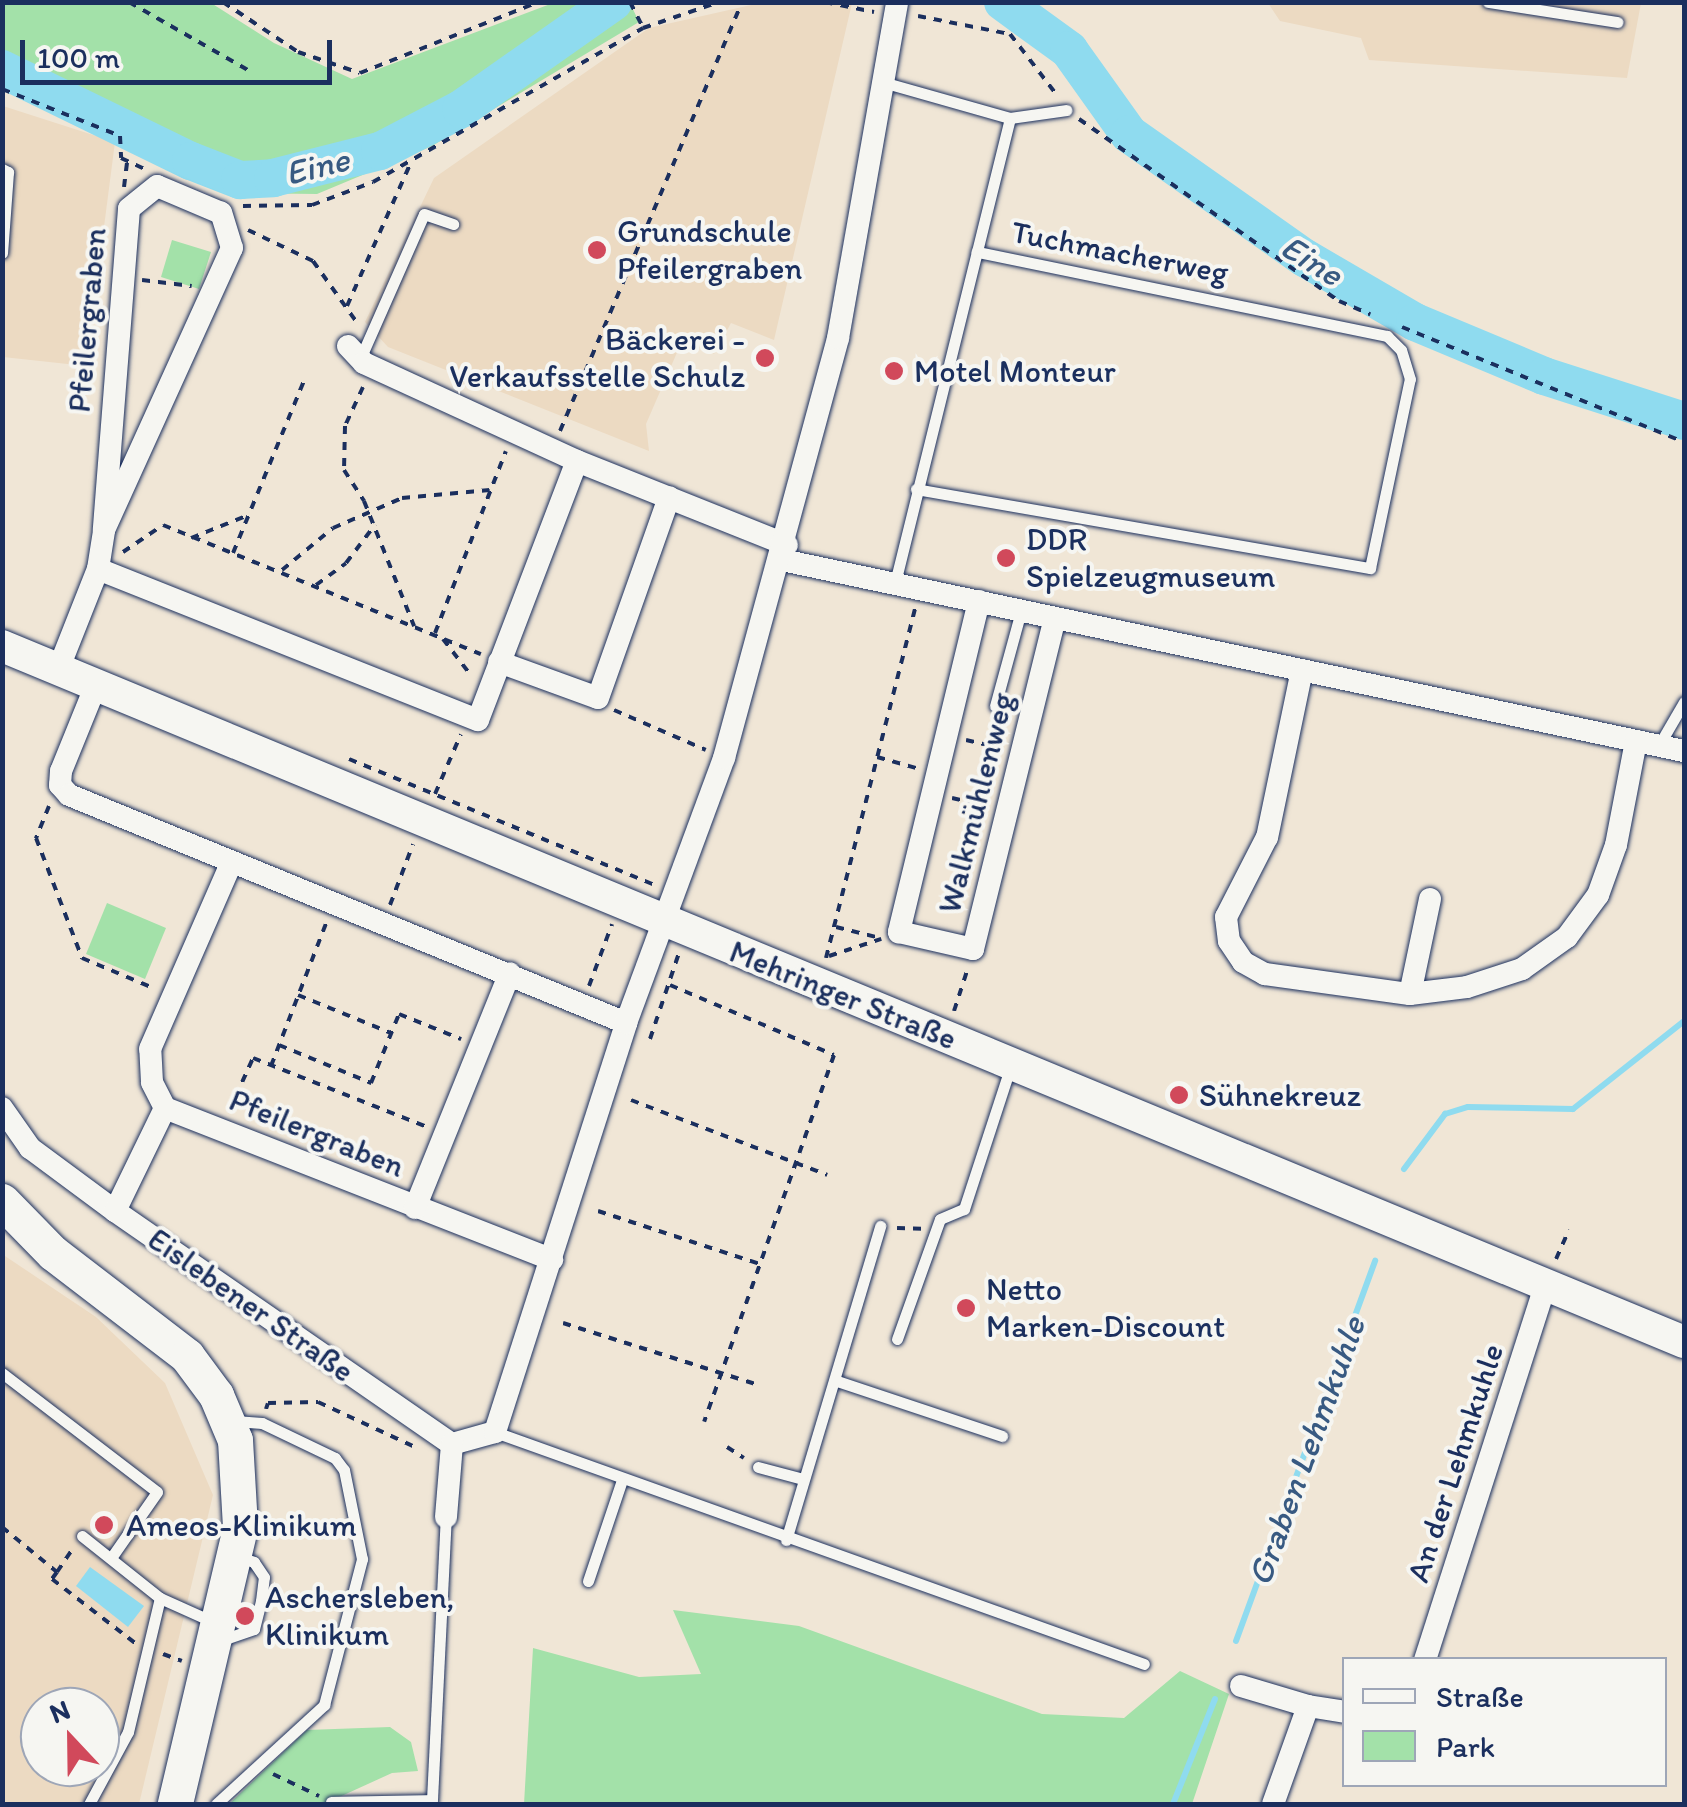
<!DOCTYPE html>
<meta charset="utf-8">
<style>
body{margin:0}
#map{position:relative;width:1687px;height:1807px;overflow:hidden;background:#f0e6d6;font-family:Itim,sans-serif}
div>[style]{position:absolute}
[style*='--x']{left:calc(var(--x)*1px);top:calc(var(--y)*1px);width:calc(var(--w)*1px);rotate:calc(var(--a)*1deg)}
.built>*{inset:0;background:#ecdac2}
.green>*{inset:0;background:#a3e1a9}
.water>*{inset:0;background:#8fdbef}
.stream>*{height:6px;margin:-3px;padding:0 3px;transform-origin:3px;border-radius:3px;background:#8fdbef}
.river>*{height:38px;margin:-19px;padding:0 19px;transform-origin:19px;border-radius:19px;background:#8fdbef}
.path>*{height:4px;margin-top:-2px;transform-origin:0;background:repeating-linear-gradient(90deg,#1b2f5e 0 8px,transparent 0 16px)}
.roads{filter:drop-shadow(0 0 2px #1b2f5e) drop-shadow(0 0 2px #1b2f5e)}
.service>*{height:11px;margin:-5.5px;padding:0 5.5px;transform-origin:5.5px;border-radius:5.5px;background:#f6f6f2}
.minor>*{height:22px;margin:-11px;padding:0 11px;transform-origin:11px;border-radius:11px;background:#f6f6f2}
.secondary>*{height:32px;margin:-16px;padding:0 16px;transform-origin:16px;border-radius:16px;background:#f6f6f2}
.primary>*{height:35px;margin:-17.5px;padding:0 17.5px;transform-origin:17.5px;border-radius:17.5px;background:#f6f6f2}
.dots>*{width:28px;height:28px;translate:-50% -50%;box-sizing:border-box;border:5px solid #f6f6f2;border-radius:50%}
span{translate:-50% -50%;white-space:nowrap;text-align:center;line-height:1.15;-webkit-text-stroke:8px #f6f6f2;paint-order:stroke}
.poi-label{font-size:32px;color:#1b2f5e}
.left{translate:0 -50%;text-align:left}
.right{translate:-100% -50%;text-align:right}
.street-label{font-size:32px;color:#1b2f5e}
.water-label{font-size:35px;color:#385a82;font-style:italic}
.frame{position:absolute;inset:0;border:5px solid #1b2f5e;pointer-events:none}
.legend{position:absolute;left:1342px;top:1657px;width:325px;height:130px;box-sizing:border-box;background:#f6f6f2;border:2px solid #9ea6b7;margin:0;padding:12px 18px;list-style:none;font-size:30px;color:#1b2f5e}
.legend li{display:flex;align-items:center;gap:20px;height:50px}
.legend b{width:50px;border:2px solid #9ea6b7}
.north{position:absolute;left:20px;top:1687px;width:100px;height:100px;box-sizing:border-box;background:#f6f6f2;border:2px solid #9ea6b7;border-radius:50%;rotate:338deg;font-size:28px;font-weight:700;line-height:40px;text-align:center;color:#1b2f5e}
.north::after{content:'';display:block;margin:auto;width:35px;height:45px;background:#d1495b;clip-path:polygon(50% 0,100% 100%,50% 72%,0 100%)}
.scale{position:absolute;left:20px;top:40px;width:312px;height:45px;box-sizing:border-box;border:5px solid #1b2f5e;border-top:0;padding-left:12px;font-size:30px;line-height:35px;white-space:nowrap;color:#1b2f5e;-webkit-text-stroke:8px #f6f6f2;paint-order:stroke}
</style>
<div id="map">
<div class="built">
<i style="clip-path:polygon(760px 3px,852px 3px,774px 340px,731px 323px,714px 354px,682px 341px,646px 424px,649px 451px,388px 347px,365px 322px,434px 178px,649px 28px)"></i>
<i style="clip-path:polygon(1268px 3px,1641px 3px,1627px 78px,1369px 60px,1361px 38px,1280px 21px)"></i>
<i style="clip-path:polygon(3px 106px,115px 142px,86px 366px,3px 357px)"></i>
<i style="clip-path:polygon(evenodd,2px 1254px,96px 1317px,165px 1383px,213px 1495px,139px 1804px,3px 1804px,2px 1254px,40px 1707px,100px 1707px,100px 1767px,40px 1767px,40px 1707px)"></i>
</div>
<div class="green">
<i style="clip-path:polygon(2px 3px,211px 3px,274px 43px,352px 79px,553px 3px,630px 3px,639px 22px,432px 146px,317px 194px,241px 193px,113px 118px,3px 78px)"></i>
<i style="clip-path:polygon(172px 240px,211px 252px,199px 289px,161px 277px)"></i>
<i style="clip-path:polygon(107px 903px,166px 928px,145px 979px,86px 954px)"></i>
<i style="clip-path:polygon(673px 1610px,799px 1626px,1042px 1714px,1124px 1718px,1180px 1671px,1229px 1694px,1192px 1804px,524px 1804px,533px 1648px,639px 1677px,701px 1674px)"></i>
<i style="clip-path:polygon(390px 1727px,411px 1742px,418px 1771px,392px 1773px,324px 1804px,229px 1804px,307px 1730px)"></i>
</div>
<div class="water">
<i style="clip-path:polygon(90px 1567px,144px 1606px,128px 1627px,76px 1586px)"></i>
</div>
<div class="stream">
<i style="--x:1404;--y:1169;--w:69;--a:-53.3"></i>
<i style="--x:1445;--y:1114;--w:24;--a:-17"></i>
<i style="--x:1468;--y:1107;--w:105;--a:1.1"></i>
<i style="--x:1573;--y:1109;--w:142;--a:-38.4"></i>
<i style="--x:1236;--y:1641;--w:405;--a:-69.9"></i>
<i style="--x:1173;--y:1804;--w:113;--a:-68.2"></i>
</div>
<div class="river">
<i style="--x:1003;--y:2;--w:82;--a:36"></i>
<i style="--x:1069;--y:50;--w:103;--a:54.5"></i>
<i style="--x:1129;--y:134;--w:215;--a:35.2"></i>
<i style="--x:1305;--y:258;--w:127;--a:30.2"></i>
<i style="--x:1415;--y:322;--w:140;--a:22.7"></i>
<i style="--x:1544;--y:376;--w:147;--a:17.8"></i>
<i style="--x:2;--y:69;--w:210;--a:26"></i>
<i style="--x:191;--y:161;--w:53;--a:21.2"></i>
<i style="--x:240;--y:180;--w:33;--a:-3"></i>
<i style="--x:273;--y:178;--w:110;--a:-14.2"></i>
<i style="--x:380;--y:151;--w:91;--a:-27.4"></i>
<i style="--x:461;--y:109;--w:186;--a:-35.1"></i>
</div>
<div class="path">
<i style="--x:129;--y:2;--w:141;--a:29.8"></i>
<i style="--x:223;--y:2;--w:90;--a:33.7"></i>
<i style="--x:298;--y:52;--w:65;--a:18.7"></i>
<i style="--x:360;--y:73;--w:192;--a:-21.7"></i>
<i style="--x:630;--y:2;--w:29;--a:63"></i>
<i style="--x:825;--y:2;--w:50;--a:11.5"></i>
<i style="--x:918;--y:16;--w:94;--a:11.1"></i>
<i style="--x:1010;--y:34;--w:76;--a:52.5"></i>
<i style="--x:2;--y:89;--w:127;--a:21.7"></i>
<i style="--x:120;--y:136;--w:22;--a:87"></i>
<i style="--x:121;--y:158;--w:29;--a:25"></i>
<i style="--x:1079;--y:119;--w:317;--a:35"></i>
<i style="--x:1339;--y:301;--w:34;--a:23"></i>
<i style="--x:124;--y:187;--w:26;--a:-83"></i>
<i style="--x:243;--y:206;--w:69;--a:-0.8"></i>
<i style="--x:312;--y:205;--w:65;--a:-20.7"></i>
<i style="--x:373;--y:182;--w:311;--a:-29.7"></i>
<i style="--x:643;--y:28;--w:80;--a:-18.9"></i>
<i style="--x:248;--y:230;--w:72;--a:25.5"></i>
<i style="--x:313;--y:261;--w:77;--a:54.5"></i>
<i style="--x:142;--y:280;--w:50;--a:6.8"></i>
<i style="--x:347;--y:306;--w:158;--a:-66"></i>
<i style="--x:1402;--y:327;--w:305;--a:22.2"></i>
<i style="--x:363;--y:387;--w:43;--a:114.8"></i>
<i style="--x:345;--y:426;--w:44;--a:91.3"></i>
<i style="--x:344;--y:470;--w:37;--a:57"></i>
<i style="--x:364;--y:501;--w:135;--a:68.2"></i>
<i style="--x:560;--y:431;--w:466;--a:-67"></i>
<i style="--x:191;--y:538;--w:59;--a:-21.8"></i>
<i style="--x:123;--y:552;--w:48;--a:-34"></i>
<i style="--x:163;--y:525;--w:343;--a:22.1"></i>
<i style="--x:233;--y:553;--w:189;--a:-67.6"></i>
<i style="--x:282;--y:570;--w:66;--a:-39.5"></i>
<i style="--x:333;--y:528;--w:75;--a:-23.5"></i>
<i style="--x:402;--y:498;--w:88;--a:-5.2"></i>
<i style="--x:316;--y:585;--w:37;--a:-36"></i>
<i style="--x:346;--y:563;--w:48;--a:-52.7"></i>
<i style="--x:435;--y:633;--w:195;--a:-68.7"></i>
<i style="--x:443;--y:639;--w:44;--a:52.4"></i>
<i style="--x:614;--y:710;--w:100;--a:23.5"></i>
<i style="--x:966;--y:740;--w:36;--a:13"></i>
<i style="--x:877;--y:757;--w:41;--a:15.8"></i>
<i style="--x:349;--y:759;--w:330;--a:22.4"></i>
<i style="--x:435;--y:794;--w:65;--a:-66.6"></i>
<i style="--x:952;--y:798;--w:35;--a:13"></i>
<i style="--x:49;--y:806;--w:35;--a:112"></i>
<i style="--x:36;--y:838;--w:129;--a:69"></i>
<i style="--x:82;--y:958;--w:77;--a:22.9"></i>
<i style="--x:390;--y:905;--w:65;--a:-69.3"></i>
<i style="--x:836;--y:927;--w:45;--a:14"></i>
<i style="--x:829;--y:956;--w:55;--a:-18.1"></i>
<i style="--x:826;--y:958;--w:361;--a:-75.7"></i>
<i style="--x:670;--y:985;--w:178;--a:23.1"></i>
<i style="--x:834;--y:1055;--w:389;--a:109.5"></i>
<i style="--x:589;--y:986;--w:66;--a:-69.6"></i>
<i style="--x:298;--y:995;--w:100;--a:22.2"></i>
<i style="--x:954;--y:1011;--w:45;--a:-72"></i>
<i style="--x:650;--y:1039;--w:91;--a:-71.4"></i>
<i style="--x:279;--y:1045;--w:100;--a:22.4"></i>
<i style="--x:371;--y:1083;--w:74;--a:-67.9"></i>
<i style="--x:399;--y:1014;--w:67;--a:22"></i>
<i style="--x:271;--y:1066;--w:155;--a:-68.9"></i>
<i style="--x:631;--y:1100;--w:210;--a:20.9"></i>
<i style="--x:229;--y:1111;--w:58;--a:-65.6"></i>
<i style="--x:253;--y:1058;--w:187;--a:21.6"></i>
<i style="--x:598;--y:1211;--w:170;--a:18.1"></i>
<i style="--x:897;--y:1228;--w:25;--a:2"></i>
<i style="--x:1556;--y:1259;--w:32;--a:-66"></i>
<i style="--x:563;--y:1323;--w:201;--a:17.6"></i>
<i style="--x:266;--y:1409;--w:6;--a:-72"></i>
<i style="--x:268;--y:1403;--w:50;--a:-1.1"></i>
<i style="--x:318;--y:1402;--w:109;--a:24.9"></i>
<i style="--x:727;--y:1447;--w:20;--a:33"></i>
<i style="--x:2;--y:1527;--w:71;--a:39.3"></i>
<i style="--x:57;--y:1572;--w:9;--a:126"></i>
<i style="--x:52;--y:1579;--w:105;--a:37.6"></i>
<i style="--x:57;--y:1572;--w:30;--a:-56"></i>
<i style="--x:163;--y:1654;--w:20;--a:20"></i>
<i style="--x:273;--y:1774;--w:51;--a:25.6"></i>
</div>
<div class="roads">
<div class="service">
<i style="--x:1488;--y:2;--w:131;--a:8.8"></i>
<i style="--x:886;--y:83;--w:129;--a:15.8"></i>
<i style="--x:1010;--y:118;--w:480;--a:103.9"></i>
<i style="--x:1010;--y:118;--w:57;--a:-8.1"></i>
<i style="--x:2;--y:169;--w:7;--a:27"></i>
<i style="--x:8;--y:172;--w:81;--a:94.2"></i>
<i style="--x:360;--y:359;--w:158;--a:-66.2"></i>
<i style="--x:424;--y:214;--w:31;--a:19"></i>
<i style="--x:916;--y:489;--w:461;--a:9.9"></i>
<i style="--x:1370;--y:568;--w:193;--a:-78.1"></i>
<i style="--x:1410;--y:379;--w:30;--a:-107"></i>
<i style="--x:1401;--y:350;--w:20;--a:-135"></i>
<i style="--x:1387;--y:336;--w:419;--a:-168.4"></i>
<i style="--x:995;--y:706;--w:98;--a:-74.7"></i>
<i style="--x:1659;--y:745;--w:50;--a:-59.8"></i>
<i style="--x:897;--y:1339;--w:127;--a:-70.3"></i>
<i style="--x:940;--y:1219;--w:26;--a:-23"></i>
<i style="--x:964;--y:1209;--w:148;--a:-71.9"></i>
<i style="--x:2;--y:1373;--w:195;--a:37.5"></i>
<i style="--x:157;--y:1492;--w:80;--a:124.9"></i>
<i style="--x:837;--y:1381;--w:174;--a:18.4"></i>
<i style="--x:495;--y:1432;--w:689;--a:19.67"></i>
<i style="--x:758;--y:1467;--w:47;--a:14.9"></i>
<i style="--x:82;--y:1536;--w:100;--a:38.5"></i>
<i style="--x:160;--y:1598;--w:61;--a:24.1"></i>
<i style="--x:786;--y:1540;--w:328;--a:-73.3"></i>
<i style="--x:588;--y:1581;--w:107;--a:-71.4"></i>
<i style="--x:219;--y:1641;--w:37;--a:-19"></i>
<i style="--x:254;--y:1629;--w:29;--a:-76"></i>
<i style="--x:261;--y:1601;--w:24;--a:-83"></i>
<i style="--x:264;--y:1577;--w:18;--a:-124"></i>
<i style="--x:254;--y:1562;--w:18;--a:-161"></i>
<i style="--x:331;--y:1802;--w:101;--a:-1.1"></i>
<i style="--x:432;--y:1800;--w:283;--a:-87.2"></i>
<i style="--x:89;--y:1804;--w:82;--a:-61.6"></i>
<i style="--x:128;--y:1732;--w:138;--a:-76.6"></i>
<i style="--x:216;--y:1804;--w:147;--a:-42.5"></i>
<i style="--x:324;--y:1705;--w:151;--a:-75.4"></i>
<i style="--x:362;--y:1559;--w:91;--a:-101.4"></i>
<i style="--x:344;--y:1470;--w:15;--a:-127"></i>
<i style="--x:335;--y:1458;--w:81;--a:-154.4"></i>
<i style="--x:262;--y:1423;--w:31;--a:-176"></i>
</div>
<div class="minor">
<i style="--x:348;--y:346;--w:23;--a:47"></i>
<i style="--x:364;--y:363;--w:234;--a:24.7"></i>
<i style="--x:577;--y:461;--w:226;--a:21.8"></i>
<i style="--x:782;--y:560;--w:922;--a:11.96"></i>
<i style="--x:98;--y:569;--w:409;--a:21.7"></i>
<i style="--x:478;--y:720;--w:277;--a:-69.1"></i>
<i style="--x:979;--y:601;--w:341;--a:103.6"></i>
<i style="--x:899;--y:932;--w:76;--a:12.9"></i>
<i style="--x:973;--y:949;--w:341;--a:-76.1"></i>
<i style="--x:499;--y:662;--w:105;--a:20"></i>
<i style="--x:598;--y:698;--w:213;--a:-70.5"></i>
<i style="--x:58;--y:670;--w:109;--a:-68.4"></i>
<i style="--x:98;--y:569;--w:39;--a:-81"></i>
<i style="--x:104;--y:530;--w:310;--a:-65.6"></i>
<i style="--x:232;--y:248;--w:37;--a:-107"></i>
<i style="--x:221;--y:213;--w:69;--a:-157.1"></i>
<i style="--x:157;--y:186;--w:36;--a:141"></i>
<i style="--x:129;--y:209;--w:322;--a:94.5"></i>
<i style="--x:1302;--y:670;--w:171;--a:101.8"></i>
<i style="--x:1267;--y:837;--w:90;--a:117.1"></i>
<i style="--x:1226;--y:917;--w:24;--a:83"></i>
<i style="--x:1229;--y:941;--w:25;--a:56"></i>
<i style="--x:1243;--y:962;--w:25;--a:29"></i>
<i style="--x:1265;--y:974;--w:146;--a:7.9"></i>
<i style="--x:1410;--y:994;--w:57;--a:-7"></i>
<i style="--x:1467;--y:987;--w:58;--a:-18.1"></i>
<i style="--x:1522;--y:969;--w:55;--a:-35.4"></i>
<i style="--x:1567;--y:937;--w:52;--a:-53.6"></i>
<i style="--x:1598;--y:895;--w:53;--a:-70.2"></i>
<i style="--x:1616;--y:845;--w:106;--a:-79.1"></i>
<i style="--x:96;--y:685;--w:93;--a:112.1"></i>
<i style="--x:61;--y:771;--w:14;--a:94"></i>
<i style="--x:60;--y:785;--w:13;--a:48"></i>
<i style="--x:69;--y:795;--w:602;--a:22.26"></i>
<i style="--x:1410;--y:994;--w:97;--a:-78.1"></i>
<i style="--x:2;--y:1108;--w:49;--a:55"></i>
<i style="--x:30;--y:1148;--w:106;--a:36.5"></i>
<i style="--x:115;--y:1211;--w:410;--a:34.7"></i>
<i style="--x:165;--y:1108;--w:416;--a:21.4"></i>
<i style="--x:165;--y:1108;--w:29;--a:-117"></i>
<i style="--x:152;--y:1082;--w:33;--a:-93"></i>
<i style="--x:150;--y:1049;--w:202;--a:-66.4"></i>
<i style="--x:415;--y:1208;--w:253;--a:-68"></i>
<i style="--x:115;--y:1211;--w:114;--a:-64.1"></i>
<i style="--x:452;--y:1444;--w:45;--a:-15.6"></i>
<i style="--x:495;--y:1432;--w:429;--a:-72.2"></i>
<i style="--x:626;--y:1023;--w:283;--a:-69.7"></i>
<i style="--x:724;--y:758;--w:435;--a:-74.8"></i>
<i style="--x:838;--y:338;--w:341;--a:-80"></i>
<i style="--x:446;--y:1517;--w:73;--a:-85.3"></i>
<i style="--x:1425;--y:1660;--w:393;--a:-72.2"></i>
<i style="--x:1241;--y:1686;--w:70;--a:16.6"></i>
<i style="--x:1273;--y:1804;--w:104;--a:-70.3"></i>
<i style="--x:1308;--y:1706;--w:36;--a:9"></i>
</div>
<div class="secondary">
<i style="--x:2;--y:646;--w:1820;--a:22.48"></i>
</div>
<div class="primary">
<i style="--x:2;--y:1201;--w:73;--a:45.6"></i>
<i style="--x:53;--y:1253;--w:169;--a:37.5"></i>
<i style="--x:187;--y:1356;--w:49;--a:53.4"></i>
<i style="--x:216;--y:1395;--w:49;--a:67.1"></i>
<i style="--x:235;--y:1440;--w:88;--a:86.7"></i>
<i style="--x:240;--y:1528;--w:284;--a:103.3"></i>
</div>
</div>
<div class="dots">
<i style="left:597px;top:250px;background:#d1495b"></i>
<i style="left:765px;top:358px;background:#d1495b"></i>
<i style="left:894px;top:371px;background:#d1495b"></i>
<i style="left:1006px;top:558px;background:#d1495b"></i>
<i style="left:1179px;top:1095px;background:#d1495b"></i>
<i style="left:966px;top:1308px;background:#d1495b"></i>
<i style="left:104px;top:1525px;background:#d1495b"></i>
<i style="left:245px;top:1616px;background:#d1495b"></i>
</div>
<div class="poi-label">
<span class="left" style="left:617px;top:250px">Grundschule<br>Pfeilergraben</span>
<span class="right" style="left:745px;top:358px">Bäckerei -<br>Verkaufsstelle Schulz</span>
<span class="left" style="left:914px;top:371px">Motel Monteur</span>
<span class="left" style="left:1026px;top:558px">DDR<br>Spielzeugmuseum</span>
<span class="left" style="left:1199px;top:1095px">Sühnekreuz</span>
<span class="left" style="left:986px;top:1308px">Netto<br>Marken-Discount</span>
<span class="left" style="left:126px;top:1525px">Ameos-Klinikum</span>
<span class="left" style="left:265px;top:1616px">Aschersleben,<br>Klinikum</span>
</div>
<div class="street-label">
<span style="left:1120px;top:252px;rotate:11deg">Tuchmacherweg</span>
<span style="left:87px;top:320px;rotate:-85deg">Pfeilergraben</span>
<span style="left:976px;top:803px;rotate:-76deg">Walkmühlenweg</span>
<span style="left:843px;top:995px;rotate:22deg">Mehringer Straße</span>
<span style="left:317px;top:1133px;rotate:22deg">Pfeilergraben</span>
<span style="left:251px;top:1305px;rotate:35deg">Eislebener Straße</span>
<span style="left:1455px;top:1463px;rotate:-72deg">An der Lehmkuhle</span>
</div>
<div class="water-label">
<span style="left:317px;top:166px;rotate:-14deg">Eine</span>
<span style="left:1312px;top:260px;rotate:32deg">Eine</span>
<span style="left:1306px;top:1451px;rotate:-70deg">Graben Lehmkuhle</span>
</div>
<div class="frame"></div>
<ul class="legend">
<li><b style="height:12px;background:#f6f6f2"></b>Straße</li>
<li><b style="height:28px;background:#a3e1a9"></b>Park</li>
</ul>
<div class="north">N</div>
<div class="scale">100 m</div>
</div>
